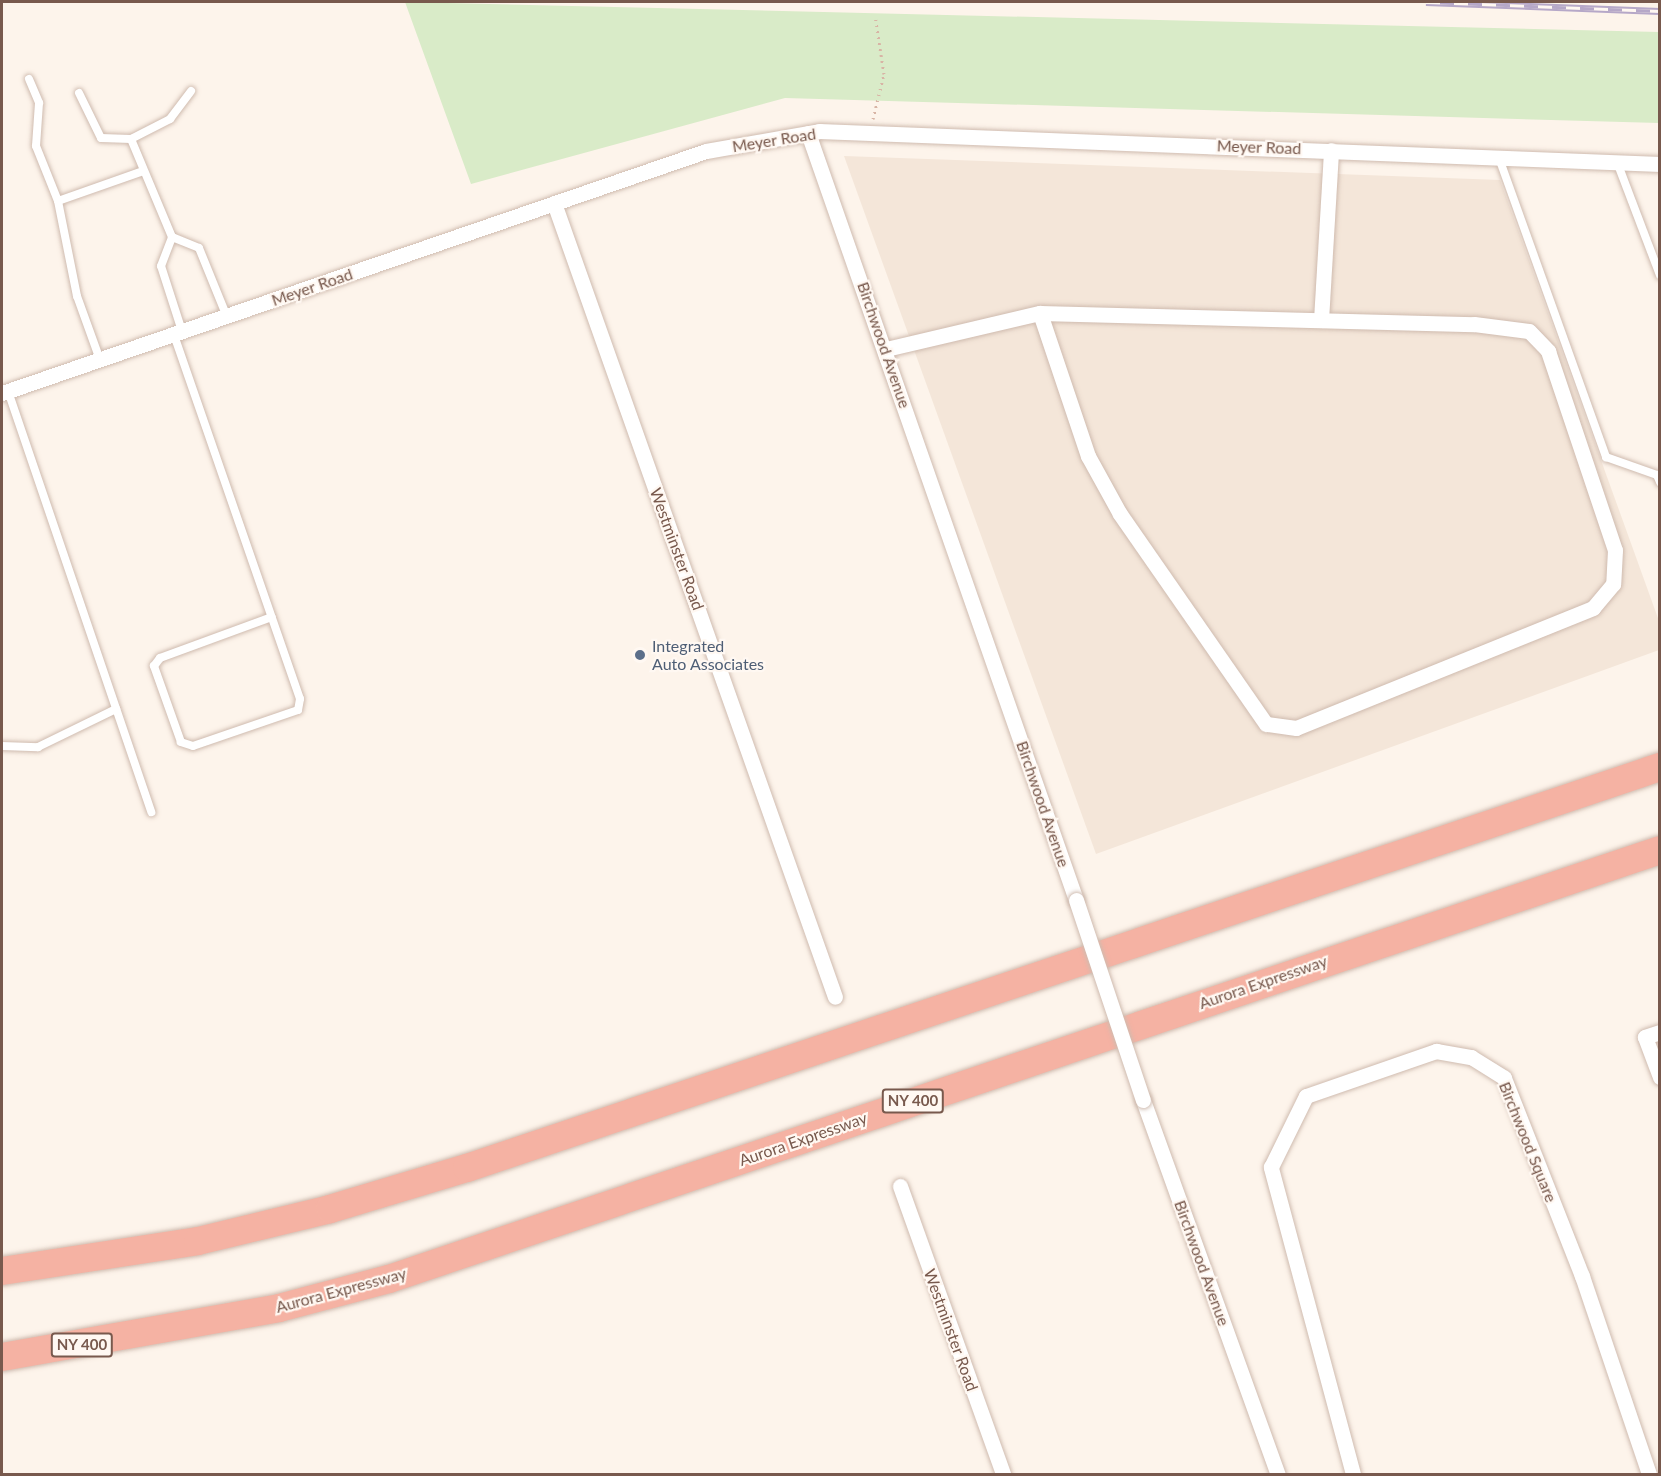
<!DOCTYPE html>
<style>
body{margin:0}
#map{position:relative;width:1661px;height:1476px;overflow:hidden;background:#fdf4eb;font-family:Lato,sans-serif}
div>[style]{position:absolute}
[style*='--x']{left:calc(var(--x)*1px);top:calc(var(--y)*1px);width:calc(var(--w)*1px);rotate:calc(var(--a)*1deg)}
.residential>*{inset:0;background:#f4e6d9}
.green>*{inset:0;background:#d9ebc8}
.path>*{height:3px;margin-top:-1.5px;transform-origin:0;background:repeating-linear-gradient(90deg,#d8b4a5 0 1.5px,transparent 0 6px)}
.roads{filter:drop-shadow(0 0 2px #cfbbaf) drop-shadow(0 0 2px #cfbbaf)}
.lane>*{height:8px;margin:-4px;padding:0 4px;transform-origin:4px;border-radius:4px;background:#fff}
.street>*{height:15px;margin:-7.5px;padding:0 7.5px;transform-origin:7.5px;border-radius:7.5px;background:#fff}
.highway>*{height:28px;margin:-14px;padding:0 14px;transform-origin:14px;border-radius:14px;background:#f5b2a3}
.rail>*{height:7px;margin-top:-3.5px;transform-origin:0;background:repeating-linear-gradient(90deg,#fff8f2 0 14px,#b6a8c8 0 28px);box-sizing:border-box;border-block:2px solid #b6a8c8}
.bridges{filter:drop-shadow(0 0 2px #cfbbaf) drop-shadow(0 0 2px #cfbbaf)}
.street-bridge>*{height:15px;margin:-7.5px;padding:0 7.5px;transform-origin:7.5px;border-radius:7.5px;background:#fff}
.dots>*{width:16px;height:16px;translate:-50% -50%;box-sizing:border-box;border:3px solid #fff8f2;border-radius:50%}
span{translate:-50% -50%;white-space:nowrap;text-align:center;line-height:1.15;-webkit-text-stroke:4.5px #fff8f2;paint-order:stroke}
.shield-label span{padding:2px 4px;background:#fff8f2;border:2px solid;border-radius:4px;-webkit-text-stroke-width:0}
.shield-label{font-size:15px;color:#78594d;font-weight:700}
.street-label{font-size:16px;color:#78594d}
.service-label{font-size:16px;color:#4e5e75}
.left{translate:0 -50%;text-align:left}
.frame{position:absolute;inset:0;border:3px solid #78594d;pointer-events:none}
</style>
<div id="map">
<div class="residential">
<i style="clip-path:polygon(844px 156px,1500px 180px,1659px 621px,1659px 650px,1096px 854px)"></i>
</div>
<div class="green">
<i style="clip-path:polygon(405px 2px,1659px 32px,1659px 123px,785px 98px,471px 184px)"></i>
</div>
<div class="path">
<i style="--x:873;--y:119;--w:46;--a:-76.3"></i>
<i style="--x:884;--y:74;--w:60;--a:-98.7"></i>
</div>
<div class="roads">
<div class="lane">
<i style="--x:29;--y:79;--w:26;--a:67"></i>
<i style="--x:39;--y:103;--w:43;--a:94"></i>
<i style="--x:36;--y:146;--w:59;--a:68.2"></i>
<i style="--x:58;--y:201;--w:90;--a:-19.4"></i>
<i style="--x:79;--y:93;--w:50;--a:63.9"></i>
<i style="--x:101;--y:138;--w:30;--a:2"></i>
<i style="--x:131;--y:139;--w:106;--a:67.3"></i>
<i style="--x:131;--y:139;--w:44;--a:-27.1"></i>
<i style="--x:170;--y:119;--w:35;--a:-53"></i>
<i style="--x:1499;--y:158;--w:318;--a:70.3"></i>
<i style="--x:1606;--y:457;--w:54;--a:19.4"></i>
<i style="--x:1657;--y:475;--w:8;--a:67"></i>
<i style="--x:1617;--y:162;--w:121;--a:69.2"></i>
<i style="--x:58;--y:201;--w:97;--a:78.7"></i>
<i style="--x:77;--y:296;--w:68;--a:70.2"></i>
<i style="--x:182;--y:331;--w:68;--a:-107.9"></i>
<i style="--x:161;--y:266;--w:31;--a:-69"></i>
<i style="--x:172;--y:237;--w:29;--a:22"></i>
<i style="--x:199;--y:248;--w:74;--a:67.9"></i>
<i style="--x:174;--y:335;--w:385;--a:70.9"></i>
<i style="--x:300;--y:699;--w:11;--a:100"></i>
<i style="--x:298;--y:710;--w:111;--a:161.1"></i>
<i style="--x:193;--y:746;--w:13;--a:-162"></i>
<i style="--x:181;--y:742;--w:81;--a:-109.6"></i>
<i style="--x:154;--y:666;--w:10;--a:-53"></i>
<i style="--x:160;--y:658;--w:119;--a:-20.1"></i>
<i style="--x:8;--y:391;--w:445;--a:71.2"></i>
<i style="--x:2;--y:746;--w:36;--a:2"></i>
<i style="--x:38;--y:747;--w:87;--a:-26"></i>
</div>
<div class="street">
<i style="--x:808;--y:133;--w:812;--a:70.74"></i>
<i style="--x:554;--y:203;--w:842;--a:70.51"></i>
<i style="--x:1321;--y:320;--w:170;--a:-86.6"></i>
<i style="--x:886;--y:349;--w:158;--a:-13.2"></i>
<i style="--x:1040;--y:313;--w:434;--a:1.5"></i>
<i style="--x:1474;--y:324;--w:55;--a:7.3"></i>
<i style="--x:1529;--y:331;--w:28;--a:46"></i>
<i style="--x:1548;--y:351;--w:210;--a:71.4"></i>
<i style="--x:1615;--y:550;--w:34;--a:93"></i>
<i style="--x:1613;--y:584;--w:31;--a:130"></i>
<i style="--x:1593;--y:608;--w:320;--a:158"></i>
<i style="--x:1296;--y:728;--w:30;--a:-172"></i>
<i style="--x:1266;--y:724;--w:256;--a:-124.8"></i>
<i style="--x:1120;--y:514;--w:66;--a:-118.9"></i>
<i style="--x:1088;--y:456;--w:151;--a:-108.6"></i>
<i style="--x:2;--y:393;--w:744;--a:-18.97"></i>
<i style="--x:706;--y:151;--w:115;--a:-10"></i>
<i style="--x:819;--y:131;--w:842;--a:2.25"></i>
<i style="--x:1660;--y:1032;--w:16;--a:162"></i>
<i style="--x:1645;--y:1037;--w:43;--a:69.4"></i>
<i style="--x:1143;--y:1100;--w:398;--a:70.2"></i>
<i style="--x:900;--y:1186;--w:306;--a:70.3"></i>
<i style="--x:1353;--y:1474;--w:318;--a:-105"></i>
<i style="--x:1271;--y:1167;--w:79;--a:-63.8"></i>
<i style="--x:1306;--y:1096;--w:138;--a:-19.1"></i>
<i style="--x:1436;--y:1051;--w:36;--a:10"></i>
<i style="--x:1471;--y:1057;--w:39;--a:32"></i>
<i style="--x:1504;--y:1078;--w:213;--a:68.5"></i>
<i style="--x:1582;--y:1276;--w:209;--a:71.3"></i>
</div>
<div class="highway">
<i style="--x:2;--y:1271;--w:198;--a:-8.7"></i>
<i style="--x:198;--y:1241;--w:136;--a:-13.6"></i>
<i style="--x:330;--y:1209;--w:143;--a:-16.7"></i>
<i style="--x:467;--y:1168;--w:1259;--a:-18.58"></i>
<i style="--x:2;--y:1357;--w:281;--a:-10"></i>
<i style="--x:279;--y:1308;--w:114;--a:-14.8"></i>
<i style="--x:389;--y:1279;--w:1341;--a:-18.65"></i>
</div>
</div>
<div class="rail">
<i style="--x:1426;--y:2;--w:234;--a:2.2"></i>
</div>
<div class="bridges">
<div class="street-bridge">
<i style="--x:1076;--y:900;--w:211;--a:71.5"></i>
</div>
</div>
<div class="dots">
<i style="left:640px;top:655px;background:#5c6f8a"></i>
</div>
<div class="shield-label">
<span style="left:913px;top:1101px">NY 400</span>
<span style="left:82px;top:1345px">NY 400</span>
</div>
<div class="street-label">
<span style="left:774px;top:140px;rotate:-9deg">Meyer Road</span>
<span style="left:1259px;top:147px;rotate:2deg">Meyer Road</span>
<span style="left:312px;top:287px;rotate:-19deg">Meyer Road</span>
<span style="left:884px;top:345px;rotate:71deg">Birchwood Avenue</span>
<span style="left:677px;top:549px;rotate:70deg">Westminster Road</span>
<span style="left:1043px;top:804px;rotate:71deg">Birchwood Avenue</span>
<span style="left:1263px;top:982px;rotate:-19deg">Aurora Expressway</span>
<span style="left:803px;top:1139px;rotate:-19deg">Aurora Expressway</span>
<span style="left:1528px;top:1142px;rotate:68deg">Birchwood Square</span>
<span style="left:1202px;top:1263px;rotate:70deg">Birchwood Avenue</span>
<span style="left:341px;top:1290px;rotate:-15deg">Aurora Expressway</span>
<span style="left:951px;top:1330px;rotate:70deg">Westminster Road</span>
</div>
<div class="service-label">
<span class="left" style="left:652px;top:655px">Integrated<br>Auto Associates</span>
</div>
<div class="frame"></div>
</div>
